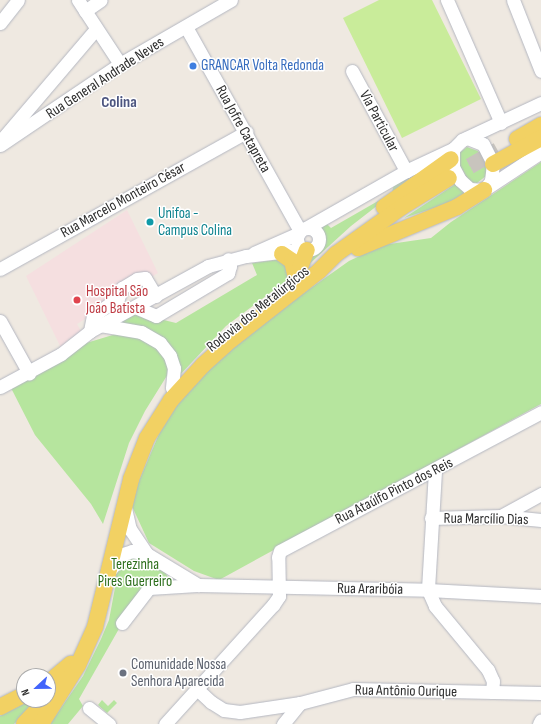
<!DOCTYPE html>
<meta charset="utf-8">
<style>
body{margin:0}
#map{position:relative;width:541px;height:724px;overflow:hidden;background:#efe9e1;font-family:"Sofia Sans Condensed",sans-serif}
div>[style]{position:absolute}
[style*='--x']{left:calc(var(--x)*1px);top:calc(var(--y)*1px);width:calc(var(--w)*1px);rotate:calc(var(--a)*1deg)}
.medical>*{inset:0;background:#f5dfe0}
.green>*{inset:0;background:#b6e59e}
.pitch>*{inset:0;background:#c9ec9a}
.major-tunnel>*{height:16px;margin-top:-8px;transform-origin:0;background:repeating-linear-gradient(90deg,#c8c4bd 0 16px,transparent 0 24px)}
.roads{filter:drop-shadow(0 0 1px #b4b7c1) drop-shadow(0 0 1px #b4b7c1)}
.minor>*{height:13px;margin:-6.5px;padding:0 6.5px;transform-origin:6.5px;border-radius:6.5px;background:#fff}
.minor>.ring{margin:-6.5px;padding:0;box-sizing:content-box;background:none;border:13px solid #fff;border-radius:50%}
.major>*{height:16px;margin:-8px;padding:0 8px;transform-origin:8px;border-radius:8px;background:#f2d163}
.dots>*{width:11px;height:11px;translate:-50% -50%;box-sizing:border-box;border:2px solid #fff;border-radius:50%}
span{translate:-50% -50%;white-space:nowrap;text-align:center;line-height:1.15;-webkit-text-stroke:3px #fff;paint-order:stroke}
.shop-label{font-size:15px;color:#366cbe}
.left{translate:0 -50%;text-align:left}
.street-label{font-size:15px;color:#2e2e2e}
.culture-label{font-size:15px;color:#0d838f}
.health-label{font-size:15px;color:#be3a42}
.park-label{font-size:15px;color:#2c6e1b}
.worship-label{font-size:15px;color:#5b616d}
.neighbourhood-label{font-size:16px;color:#4d5680;font-weight:700}
.north{position:absolute;left:16px;top:668px;width:40px;height:40px;box-sizing:border-box;background:#fff;border:1px solid #ababab;border-radius:50%;rotate:248deg;font-size:11px;font-weight:700;line-height:16px;text-align:center;color:#2e2e2e}
.north::after{content:'';display:block;margin:auto;width:14px;height:18px;background:#4264fb;clip-path:polygon(50% 0,100% 100%,50% 72%,0 100%)}
</style>
<div id="map">
<div class="medical">
<i style="clip-path:polygon(127px 210px,158px 273px,77px 324px,82px 333px,68px 340px,62px 350px,26px 276px)"></i>
</div>
<div class="green">
<i style="clip-path:polygon(467px 147px,478px 151px,487px 167px,486px 176px,477px 183px,468px 182px,459px 167px,457px 155px)"></i>
<i style="clip-path:polygon(436px 160px,351px 226px,306px 267px,308px 255px,319px 247px,321px 240px,315px 227px,324px 221px,331px 228px,392px 193px,394px 183px)"></i>
<i style="clip-path:polygon(541px 162px,541px 404px,219px 580px,194px 571px,149px 543px,130px 502px,159px 434px,182px 396px,202px 375px,256px 327px,349px 261px,383px 245px,431px 238px,451px 222px)"></i>
<i style="clip-path:polygon(447px 165px,468px 192px,446px 204px,404px 218px,454px 185px,446px 172px)"></i>
<i style="clip-path:polygon(283px 259px,290px 278px,226px 326px,178px 377px,173px 354px,114px 324px,135px 313px,176px 323px,257px 275px,252px 263px)"></i>
<i style="clip-path:polygon(116px 334px,130px 334px,151px 341px,167px 360px,168px 374px,145px 411px,129px 443px,103px 524px,91px 504px,35px 435px,10px 386px,83px 344px)"></i>
<i style="clip-path:polygon(122px 557px,145px 557px,165px 572px,170px 581px,159px 582px,120px 627px,79px 699px,83px 706px,68px 724px,50px 724px,83px 676px,101px 639px,109px 620px,117px 577px,114px 576px)"></i>
<i style="clip-path:polygon(31px 700px,40px 700px,14px 724px,0 724px,0 716px)"></i>
<i style="clip-path:polygon(102px 700px,108px 706px,114px 700px,117px 703px,107px 713px,98px 705px)"></i>
</div>
<div class="pitch">
<i style="clip-path:polygon(379px 0,432px 0,481px 99px,402px 138px,343px 18px)"></i>
</div>
<div class="major-tunnel">
<i style="--x:449;--y:178;--w:56;--a:-29.7"></i>
</div>
<div class="roads">
<div class="minor">
<i style="--x:78;--y:0;--w:77;--a:56.7"></i>
<i style="--x:447;--y:0;--w:134;--a:66.3"></i>
<i style="--x:513;--y:0;--w:76;--a:68.5"></i>
<i style="--x:85;--y:11;--w:19;--a:-35"></i>
<i style="--x:0;--y:23;--w:29;--a:-52"></i>
<i style="--x:186;--y:27;--w:234;--a:60.8"></i>
<i style="--x:352;--y:71;--w:114;--a:61.6"></i>
<i style="--x:4;--y:137;--w:142;--a:-49.6"></i>
<i style="--x:467;--y:138;--w:17;--a:21"></i>
<i style="--x:483;--y:144;--w:22;--a:63"></i>
<i style="--x:493;--y:164;--w:17;--a:97"></i>
<i style="--x:491;--y:181;--w:11;--a:128"></i>
<i style="--x:484;--y:190;--w:14;--a:-176"></i>
<i style="--x:470;--y:189;--w:13;--a:-138"></i>
<i style="--x:460;--y:180;--w:15;--a:-118"></i>
<i style="--x:453;--y:167;--w:18;--a:-90"></i>
<i style="--x:453;--y:149;--w:13;--a:-45"></i>
<i style="--x:462;--y:140;--w:87;--a:-25.1"></i>
<i style="--x:0;--y:145;--w:145;--a:-34"></i>
<i style="--x:120;--y:64;--w:128;--a:-30"></i>
<i style="--x:488;--y:187;--w:64;--a:-33.4"></i>
<i style="--x:306;--y:228;--w:115;--a:-29.7"></i>
<i style="--x:406;--y:171;--w:52;--a:-25.1"></i>
<i class="ring" style="left:297px;top:228px;width:9px;height:9px"></i>
<i style="--x:254;--y:253;--w:49;--a:-24"></i>
<i style="--x:0;--y:269;--w:282;--a:-29.1"></i>
<i style="--x:135;--y:307;--w:23;--a:23"></i>
<i style="--x:156;--y:316;--w:84;--a:-30.8"></i>
<i style="--x:228;--y:273;--w:7;--a:-74"></i>
<i style="--x:230;--y:266;--w:7;--a:-106"></i>
<i style="--x:0;--y:321;--w:60;--a:60.9"></i>
<i style="--x:100;--y:325;--w:42;--a:9.7"></i>
<i style="--x:141;--y:332;--w:22;--a:30"></i>
<i style="--x:160;--y:343;--w:16;--a:52"></i>
<i style="--x:170;--y:356;--w:13;--a:72"></i>
<i style="--x:174;--y:368;--w:20;--a:96"></i>
<i style="--x:90;--y:331;--w:15;--a:-79"></i>
<i style="--x:93;--y:316;--w:31;--a:-36"></i>
<i style="--x:118;--y:298;--w:11;--a:-68"></i>
<i style="--x:122;--y:288;--w:17;--a:-31"></i>
<i style="--x:137;--y:279;--w:8;--a:-7"></i>
<i style="--x:145;--y:278;--w:21;--a:59"></i>
<i style="--x:0;--y:387;--w:69;--a:-28.4"></i>
<i style="--x:61;--y:354;--w:37;--a:-38"></i>
<i style="--x:90;--y:331;--w:135;--a:-28.8"></i>
<i style="--x:208;--y:266;--w:39;--a:-15"></i>
<i style="--x:246;--y:256;--w:59;--a:-6.8"></i>
<i style="--x:435;--y:471;--w:119;--a:93.4"></i>
<i style="--x:428;--y:590;--w:17;--a:66"></i>
<i style="--x:435;--y:606;--w:83;--a:50.4"></i>
<i style="--x:488;--y:670;--w:12;--a:66"></i>
<i style="--x:493;--y:681;--w:11;--a:95"></i>
<i style="--x:125;--y:508;--w:22;--a:77"></i>
<i style="--x:130;--y:529;--w:30;--a:56"></i>
<i style="--x:501;--y:516;--w:46;--a:-28.8"></i>
<i style="--x:431;--y:518;--w:70;--a:-1.6"></i>
<i style="--x:501;--y:516;--w:40;--a:5.7"></i>
<i style="--x:111;--y:569;--w:19;--a:-51"></i>
<i style="--x:123;--y:554;--w:9;--a:-18"></i>
<i style="--x:132;--y:551;--w:15;--a:11"></i>
<i style="--x:147;--y:554;--w:60;--a:31.3"></i>
<i style="--x:198;--y:585;--w:230;--a:1.2"></i>
<i style="--x:428;--y:590;--w:113;--a:3"></i>
<i style="--x:122;--y:623;--w:44;--a:-52.4"></i>
<i style="--x:149;--y:588;--w:48;--a:-3.6"></i>
<i style="--x:198;--y:690;--w:18;--a:43"></i>
<i style="--x:211;--y:702;--w:15;--a:32"></i>
<i style="--x:224;--y:710;--w:16;--a:7"></i>
<i style="--x:240;--y:712;--w:61;--a:-8.5"></i>
<i style="--x:89;--y:708;--w:26;--a:39"></i>
<i style="--x:165;--y:724;--w:161;--a:-47.8"></i>
<i style="--x:273;--y:605;--w:11;--a:-56"></i>
<i style="--x:279;--y:596;--w:39;--a:-91"></i>
<i style="--x:278;--y:557;--w:6;--a:-72"></i>
<i style="--x:280;--y:551;--w:296;--a:-28"></i>
<i style="--x:283;--y:724;--w:27;--a:-51"></i>
<i style="--x:300;--y:703;--w:55;--a:-14.8"></i>
<i style="--x:353;--y:689;--w:188;--a:1.2"></i>
<i style="--x:539;--y:724;--w:4;--a:-63"></i>
</div>
<div class="major">
<i style="--x:517;--y:139;--w:28;--a:-30"></i>
<i style="--x:493;--y:164;--w:55;--a:-28.4"></i>
<i style="--x:384;--y:207;--w:82;--a:-35.6"></i>
<i style="--x:358;--y:248;--w:107;--a:-22.5"></i>
<i style="--x:457;--y:207;--w:32;--a:-32"></i>
<i style="--x:282;--y:254;--w:12;--a:35"></i>
<i style="--x:292;--y:261;--w:17;--a:77"></i>
<i style="--x:296;--y:278;--w:30;--a:-69"></i>
<i style="--x:48;--y:683;--w:30;--a:-40"></i>
<i style="--x:0;--y:707;--w:27;--a:-27"></i>
<i style="--x:24;--y:724;--w:33;--a:-47"></i>
<i style="--x:41;--y:724;--w:70;--a:-57.9"></i>
<i style="--x:78;--y:665;--w:42;--a:-65.9"></i>
<i style="--x:95;--y:627;--w:152;--a:-76.3"></i>
<i style="--x:131;--y:479;--w:44;--a:-68.7"></i>
<i style="--x:147;--y:438;--w:45;--a:-57.7"></i>
<i style="--x:171;--y:400;--w:47;--a:-47.6"></i>
<i style="--x:203;--y:365;--w:31;--a:-42"></i>
<i style="--x:226;--y:344;--w:118;--a:-38.1"></i>
<i style="--x:319;--y:271;--w:24;--a:-45"></i>
<i style="--x:336;--y:254;--w:81;--a:-35.5"></i>
<i style="--x:402;--y:207;--w:55;--a:-31.7"></i>
</div>
</div>
<div class="dots">
<i style="left:193px;top:66px;background:#3f7fe0"></i>
<i style="left:150px;top:222px;background:#0f9aa8"></i>
<i style="left:77px;top:300px;background:#e0444e"></i>
<i style="left:123px;top:673px;background:#6b7280"></i>
</div>
<div class="shop-label">
<span class="left" style="left:201px;top:66px">GRANCAR Volta Redonda</span>
</div>
<div class="street-label">
<span style="left:105px;top:78px;rotate:-33deg">Rua General Andrade Neves</span>
<span style="left:379px;top:121px;rotate:62deg">Via Particular</span>
<span style="left:243px;top:129px;rotate:61deg">Rua Jofre Catapreta</span>
<span style="left:123px;top:200px;rotate:-29deg">Rua Marcelo Monteiro César</span>
<span style="left:258px;top:309px;rotate:-39deg">Rodovia dos Metalúrgicos</span>
<span style="left:394px;top:491px;rotate:-27deg">Rua Ataúlfo Pinto dos Reis</span>
<span style="left:486px;top:519px;rotate:1deg">Rua Marcílio Dias</span>
<span style="left:370px;top:589px;rotate:1deg">Rua Araribóia</span>
<span style="left:406px;top:691px;rotate:1deg">Rua Antônio Ourique</span>
</div>
<div class="culture-label">
<span class="left" style="left:158px;top:222px">Unifoa -<br>Campus Colina</span>
</div>
<div class="health-label">
<span class="left" style="left:86px;top:300px">Hospital São<br>João Batista</span>
</div>
<div class="park-label">
<span style="left:135px;top:573px">Terezinha<br>Pires Guerreiro</span>
</div>
<div class="worship-label">
<span class="left" style="left:131px;top:673px">Comunidade Nossa<br>Senhora Aparecida</span>
</div>
<div class="neighbourhood-label">
<span style="left:119px;top:103px">Colina</span>
</div>
<div class="north">N</div>
</div>
